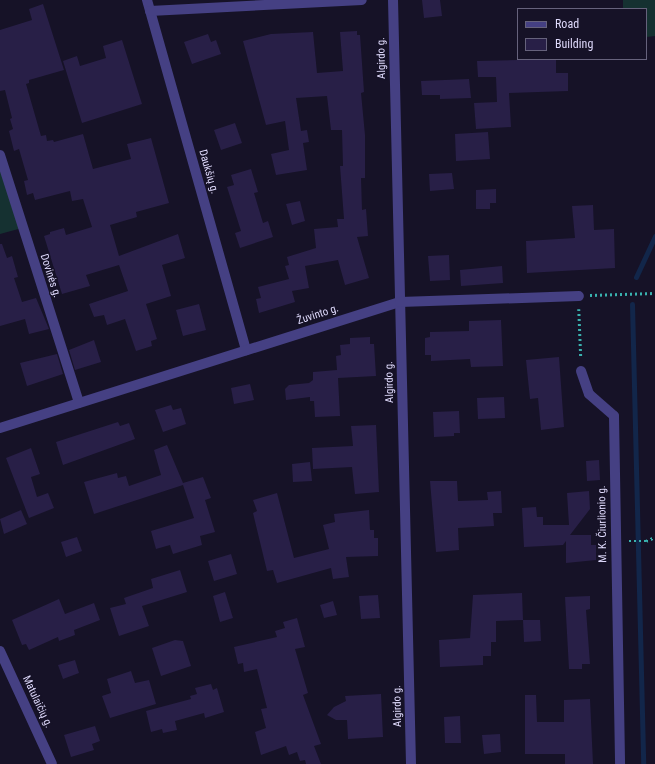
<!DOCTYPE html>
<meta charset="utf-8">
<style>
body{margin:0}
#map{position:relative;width:655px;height:764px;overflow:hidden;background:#161227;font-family:"Roboto Condensed",sans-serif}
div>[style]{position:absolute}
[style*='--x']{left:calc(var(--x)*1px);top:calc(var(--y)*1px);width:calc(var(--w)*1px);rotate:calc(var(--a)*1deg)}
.green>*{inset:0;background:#153131}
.stream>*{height:5px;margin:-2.5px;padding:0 2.5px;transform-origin:2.5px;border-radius:2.5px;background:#12264a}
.building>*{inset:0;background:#281f47}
.path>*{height:2.5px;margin-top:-1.25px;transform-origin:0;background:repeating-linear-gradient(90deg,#39b2af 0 2px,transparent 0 5px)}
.street>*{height:10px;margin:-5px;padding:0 5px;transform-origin:5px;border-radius:5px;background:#454083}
span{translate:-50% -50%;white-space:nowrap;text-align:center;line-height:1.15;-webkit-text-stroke:3px #161227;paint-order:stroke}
.street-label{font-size:11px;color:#dfdafc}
.legend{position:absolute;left:517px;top:8px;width:130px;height:52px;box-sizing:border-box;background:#161227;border:1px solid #66627c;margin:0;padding:5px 7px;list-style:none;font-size:12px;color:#dfdafc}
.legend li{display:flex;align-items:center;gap:8px;height:20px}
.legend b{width:20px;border:1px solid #66627c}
</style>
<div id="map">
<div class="green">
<i style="clip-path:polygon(623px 0,655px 0,655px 36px,646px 37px,646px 9px,623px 9px)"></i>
<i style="clip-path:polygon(0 155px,22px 228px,0 234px)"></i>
</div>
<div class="stream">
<i style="--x:636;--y:277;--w:45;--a:-65.1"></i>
<i style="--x:632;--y:304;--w:460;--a:88.6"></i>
</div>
<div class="building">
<i style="clip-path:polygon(422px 0,440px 0,442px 16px,424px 18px)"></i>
<i style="clip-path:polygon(43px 4px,64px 70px,29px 80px,29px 83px,26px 84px,41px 136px,46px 135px,47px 141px,53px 140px,54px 142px,83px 134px,93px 169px,131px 159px,127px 144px,151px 138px,169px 203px,136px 212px,137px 217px,110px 225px,119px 256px,178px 234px,185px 258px,162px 265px,171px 296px,146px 304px,157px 339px,151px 341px,152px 346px,136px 351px,125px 319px,107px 325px,104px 315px,94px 317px,89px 304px,128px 291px,119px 265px,86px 275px,90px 286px,62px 294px,44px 236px,50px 234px,50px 232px,64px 228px,66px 235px,92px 227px,83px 199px,72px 201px,70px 191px,35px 200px,33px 193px,27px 195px,24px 181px,28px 180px,19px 149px,14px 151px,9px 131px,13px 129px,10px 119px,12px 118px,5px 90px,0 91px,0 30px,32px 20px,29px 9px)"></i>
<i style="clip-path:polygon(357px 31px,357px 35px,360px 35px,364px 92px,361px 93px,365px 135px,365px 178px,361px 178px,362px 210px,366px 209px,368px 236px,357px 237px,369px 278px,345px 285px,338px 260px,305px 266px,309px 288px,292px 291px,295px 302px,259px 313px,256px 299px,261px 298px,258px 287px,289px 279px,285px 266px,289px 265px,287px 257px,316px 248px,314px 229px,338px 227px,337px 219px,344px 219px,340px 166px,343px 166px,342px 130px,331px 130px,327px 96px,296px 98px,301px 131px,307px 130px,309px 142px,303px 143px,307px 170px,276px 175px,271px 154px,289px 150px,285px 121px,266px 125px,243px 41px,271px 34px,313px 32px,317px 73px,343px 71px,340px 32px)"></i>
<i style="clip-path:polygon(208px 34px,211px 42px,216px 40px,221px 54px,192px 64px,184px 42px)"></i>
<i style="clip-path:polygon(122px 40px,142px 104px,82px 123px,63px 61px,77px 56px,80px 66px,106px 58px,103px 46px)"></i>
<i style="clip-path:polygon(556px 59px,556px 73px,568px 73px,568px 91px,509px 93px,511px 127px,476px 129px,474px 103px,497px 102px,496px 77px,478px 77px,477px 61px)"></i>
<i style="clip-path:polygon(469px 79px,471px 98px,440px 99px,440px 95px,422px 95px,421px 81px)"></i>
<i style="clip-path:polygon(235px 123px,242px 143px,221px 150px,214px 130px)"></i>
<i style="clip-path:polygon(488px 132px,490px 159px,456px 161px,455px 134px)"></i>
<i style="clip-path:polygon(251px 169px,258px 192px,254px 193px,263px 223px,268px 221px,273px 237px,240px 248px,235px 233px,241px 231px,227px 187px,234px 185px,231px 175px)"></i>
<i style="clip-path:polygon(452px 173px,454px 189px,430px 191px,429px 174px)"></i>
<i style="clip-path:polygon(496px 189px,496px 203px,490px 203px,490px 209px,476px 209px,476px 190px)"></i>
<i style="clip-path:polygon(300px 201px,305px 221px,292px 225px,286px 204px)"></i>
<i style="clip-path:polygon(593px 205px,594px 230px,614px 229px,615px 268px,527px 273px,526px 241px,575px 238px,572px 206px)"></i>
<i style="clip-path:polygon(0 244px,2px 244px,7px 258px,12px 256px,18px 277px,14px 278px,22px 302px,36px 298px,49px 329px,29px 334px,25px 319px,0 326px)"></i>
<i style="clip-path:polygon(449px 255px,450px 280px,430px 281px,428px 256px)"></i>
<i style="clip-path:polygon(502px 266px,503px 283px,461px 286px,460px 270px)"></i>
<i style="clip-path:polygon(199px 304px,206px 330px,183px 336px,176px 310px)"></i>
<i style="clip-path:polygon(501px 320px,503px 366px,471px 367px,470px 359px,431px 361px,431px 355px,425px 355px,425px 338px,430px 337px,430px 332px,469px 331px,469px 321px)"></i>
<i style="clip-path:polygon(370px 337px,370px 344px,374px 344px,376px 376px,338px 378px,340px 416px,315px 417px,314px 401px,310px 401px,310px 397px,286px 400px,285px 389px,289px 385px,309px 383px,313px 380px,313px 372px,337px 370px,336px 356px,341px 355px,340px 345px,350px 344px,350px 338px)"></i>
<i style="clip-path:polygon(94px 340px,101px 362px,75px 370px,69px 350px)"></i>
<i style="clip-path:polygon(57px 354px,63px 374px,27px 386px,20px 363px)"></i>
<i style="clip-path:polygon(559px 357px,564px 427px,541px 430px,538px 398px,530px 399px,526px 360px)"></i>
<i style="clip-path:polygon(250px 384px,254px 400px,234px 404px,231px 388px)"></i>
<i style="clip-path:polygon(504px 397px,505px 418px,478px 419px,477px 398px)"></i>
<i style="clip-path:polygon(171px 405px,173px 410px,181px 408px,186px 424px,163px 432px,155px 410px)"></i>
<i style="clip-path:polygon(459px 411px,460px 433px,454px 433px,454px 436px,434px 437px,433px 412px)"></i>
<i style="clip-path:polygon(118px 422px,120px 426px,129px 423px,135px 439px,63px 465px,56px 442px)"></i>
<i style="clip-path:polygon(376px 425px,379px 492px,355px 494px,352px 467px,313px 469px,312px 448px,353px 446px,351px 426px)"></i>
<i style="clip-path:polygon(167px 445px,183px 483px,203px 477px,211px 498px,205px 500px,215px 532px,200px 536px,202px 545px,173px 554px,170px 545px,156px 549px,151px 531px,194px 518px,183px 485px,94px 514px,84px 482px,117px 473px,118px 478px,126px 476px,129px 486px,161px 475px,154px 450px)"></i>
<i style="clip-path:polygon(31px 448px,40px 474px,31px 477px,37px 497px,48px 493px,54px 508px,29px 518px,6px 458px)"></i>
<i style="clip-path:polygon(599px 460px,600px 480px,587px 481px,586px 461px)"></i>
<i style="clip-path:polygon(310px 462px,312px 481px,293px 482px,292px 464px)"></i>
<i style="clip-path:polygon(430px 481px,457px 481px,458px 501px,488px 500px,487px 492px,501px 491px,502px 513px,493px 513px,494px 526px,458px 528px,459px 550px,436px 552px)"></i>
<i style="clip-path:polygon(589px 491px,590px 509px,570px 535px,591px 535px,591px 545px,596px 545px,596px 560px,566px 563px,566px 541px,563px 545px,524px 547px,522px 508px,536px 507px,537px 517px,543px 517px,543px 525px,569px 525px,567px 493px)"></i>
<i style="clip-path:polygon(277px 493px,294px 558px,329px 549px,323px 525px,335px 522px,334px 514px,369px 510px,370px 530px,374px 530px,374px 538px,378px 538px,378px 556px,346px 557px,349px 577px,333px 579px,331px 568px,277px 583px,273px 570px,267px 571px,253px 513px,257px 511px,253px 500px)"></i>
<i style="clip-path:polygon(21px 510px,27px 524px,4px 534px,0 519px)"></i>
<i style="clip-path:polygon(77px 537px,82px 551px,66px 557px,61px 542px)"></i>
<i style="clip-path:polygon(231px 554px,237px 574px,214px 581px,208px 561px)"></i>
<i style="clip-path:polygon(180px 570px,187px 592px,142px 606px,149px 626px,119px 636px,110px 608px,126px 604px,124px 598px,153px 588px,151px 579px)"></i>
<i style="clip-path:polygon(225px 592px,233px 618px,220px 622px,213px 596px)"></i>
<i style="clip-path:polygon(522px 593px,523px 620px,496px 621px,496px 642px,491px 642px,491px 656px,483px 656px,483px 665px,440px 667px,439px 640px,470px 638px,473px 595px)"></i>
<i style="clip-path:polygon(378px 595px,380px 618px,361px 619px,359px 596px)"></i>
<i style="clip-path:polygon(590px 596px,590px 609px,586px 610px,590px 664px,582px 664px,582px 669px,569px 669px,565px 597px)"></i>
<i style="clip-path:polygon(59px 599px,65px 614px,94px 603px,100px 620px,74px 630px,75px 635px,59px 641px,58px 637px,29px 650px,26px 644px,22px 645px,12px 620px)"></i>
<i style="clip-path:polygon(333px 601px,337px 615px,324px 618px,320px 605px)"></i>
<i style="clip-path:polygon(297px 618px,305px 647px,295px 649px,308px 693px,303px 695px,321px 744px,314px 746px,321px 764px,306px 764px,305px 760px,300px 761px,297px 752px,289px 755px,286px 746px,261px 755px,255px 732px,266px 728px,261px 709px,267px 708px,257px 669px,244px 672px,243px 663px,238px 664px,234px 647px,277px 637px,275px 631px,285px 628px,283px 622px)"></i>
<i style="clip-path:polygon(523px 620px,540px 620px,541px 641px,524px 642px)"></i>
<i style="clip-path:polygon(175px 640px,183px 641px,191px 666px,161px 676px,152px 648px)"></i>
<i style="clip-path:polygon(75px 660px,79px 673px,63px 679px,58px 665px)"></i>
<i style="clip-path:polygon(131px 671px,135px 683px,149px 680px,156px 704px,110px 718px,102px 696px,111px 693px,107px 679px)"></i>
<i style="clip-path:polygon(211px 684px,213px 690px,217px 688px,224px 712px,205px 718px,204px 713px,175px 721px,177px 730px,163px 733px,162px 729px,151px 732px,146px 711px,191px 699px,190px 696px,197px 694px,195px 688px)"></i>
<i style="clip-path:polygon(381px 694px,383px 737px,348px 739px,347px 720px,336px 720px,327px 715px,334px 707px,346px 701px,345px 696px)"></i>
<i style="clip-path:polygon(525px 695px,536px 695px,537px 722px,564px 722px,564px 700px,590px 699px,593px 764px,565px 764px,565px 754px,525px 754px)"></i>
<i style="clip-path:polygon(460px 716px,461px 743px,445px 743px,444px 717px)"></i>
<i style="clip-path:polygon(95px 726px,100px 741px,92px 744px,94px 750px,71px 757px,64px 735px)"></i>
<i style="clip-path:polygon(500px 734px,501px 752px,484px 754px,482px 735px)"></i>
</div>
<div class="path">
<i style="--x:590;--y:295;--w:65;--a:-1.8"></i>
<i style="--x:579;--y:309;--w:49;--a:87.7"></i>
<i style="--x:629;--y:541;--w:17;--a:0"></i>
<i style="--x:646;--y:541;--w:10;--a:-24"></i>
</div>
<div class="street">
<i style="--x:147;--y:0;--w:364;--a:74.2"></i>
<i style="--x:393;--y:0;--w:764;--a:88.65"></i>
<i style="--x:150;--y:11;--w:212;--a:-3"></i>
<i style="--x:0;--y:155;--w:260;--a:72.3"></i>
<i style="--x:581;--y:371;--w:24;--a:71"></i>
<i style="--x:589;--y:394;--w:33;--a:41"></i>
<i style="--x:614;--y:416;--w:348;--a:89"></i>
<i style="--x:0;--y:428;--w:419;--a:-17.5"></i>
<i style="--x:400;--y:302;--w:179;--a:-1.9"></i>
<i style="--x:0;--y:651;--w:124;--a:65.3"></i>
</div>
<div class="street-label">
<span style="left:382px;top:58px;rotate:-91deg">Algirdo g.</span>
<span style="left:208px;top:172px;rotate:74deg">Daukšių g.</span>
<span style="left:50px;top:276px;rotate:72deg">Dovinės g.</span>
<span style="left:318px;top:315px;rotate:-18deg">Žuvinto g.</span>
<span style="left:390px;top:382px;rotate:-91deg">Algirdo g.</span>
<span style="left:603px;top:524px;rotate:-91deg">M. K. Čiurlionio g.</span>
<span style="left:37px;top:702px;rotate:65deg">Matulaičių g.</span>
<span style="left:398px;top:706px;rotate:-91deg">Algirdo g.</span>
</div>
<ul class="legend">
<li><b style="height:5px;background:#454083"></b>Road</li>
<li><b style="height:11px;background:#281f47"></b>Building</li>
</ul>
</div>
